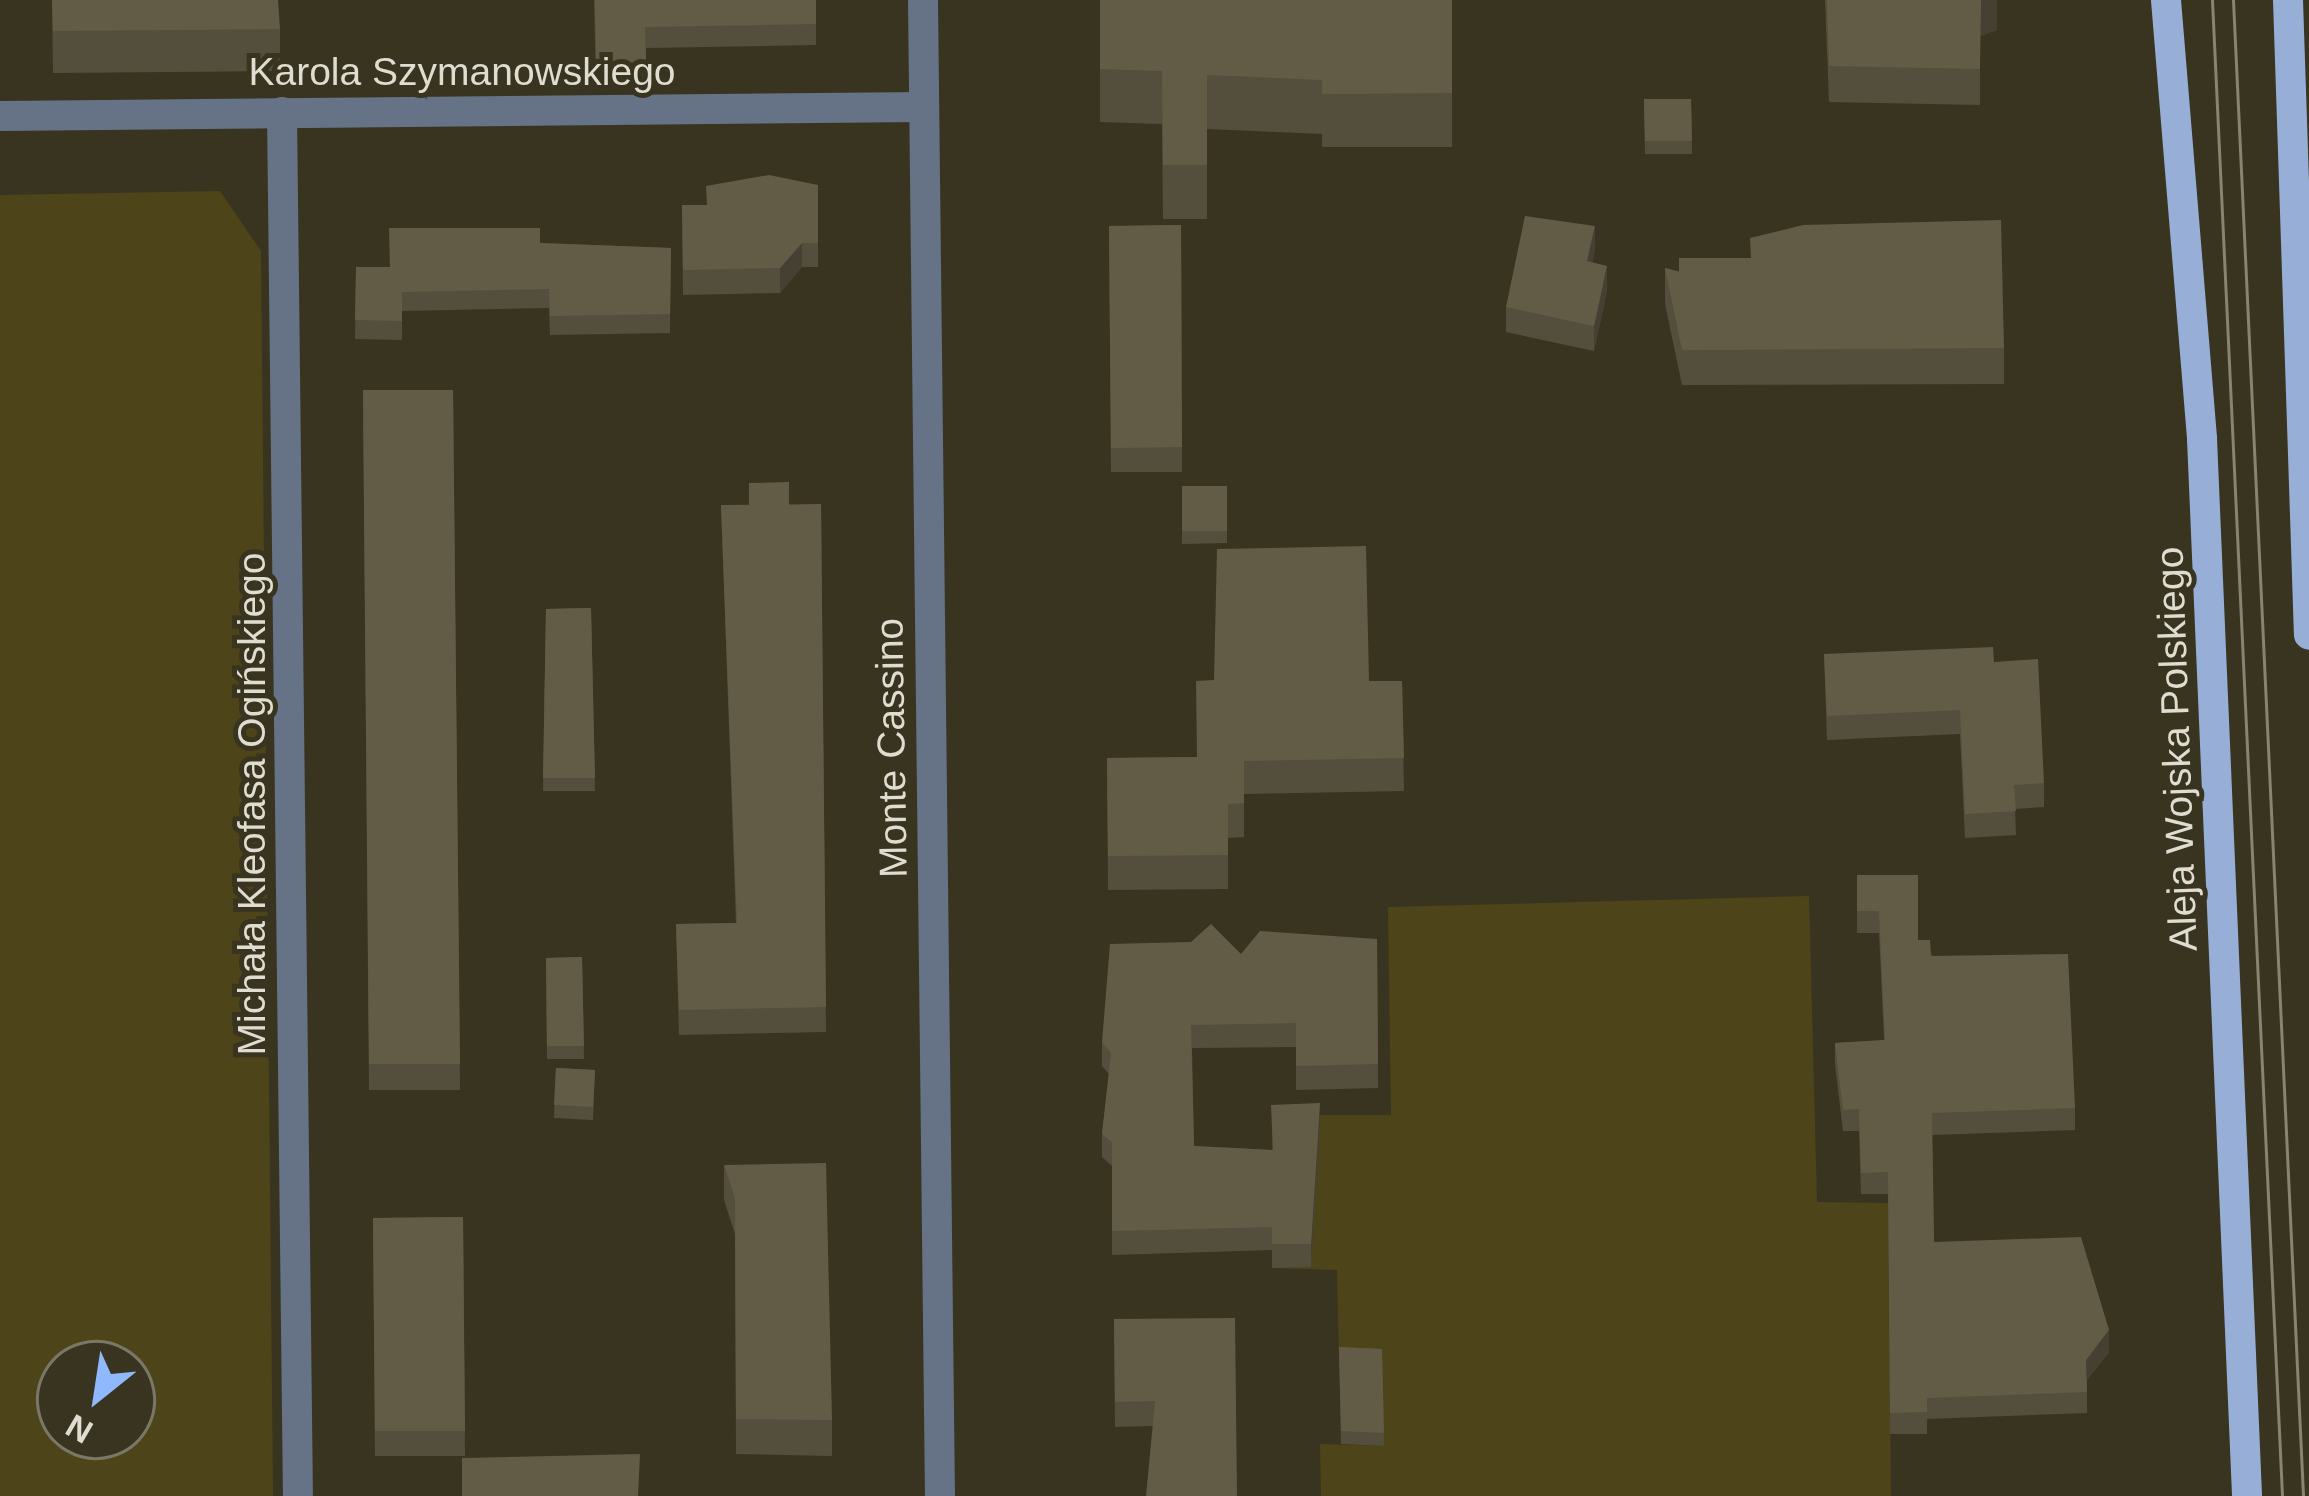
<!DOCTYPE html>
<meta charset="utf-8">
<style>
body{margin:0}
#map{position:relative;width:2309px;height:1496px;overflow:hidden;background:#393420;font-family:Arial,sans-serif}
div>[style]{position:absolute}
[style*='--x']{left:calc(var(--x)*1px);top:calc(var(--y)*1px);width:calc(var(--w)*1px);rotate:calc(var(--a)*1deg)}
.green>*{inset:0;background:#4e441a}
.minor>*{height:30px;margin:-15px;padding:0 15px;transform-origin:15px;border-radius:15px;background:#667285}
.major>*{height:30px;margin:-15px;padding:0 15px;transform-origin:15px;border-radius:15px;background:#97afd6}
.tram>*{height:3px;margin:-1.5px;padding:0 1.5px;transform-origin:1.5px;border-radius:1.5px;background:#888473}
.wall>*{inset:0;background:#544f3d}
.shaded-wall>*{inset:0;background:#454032}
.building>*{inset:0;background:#625c47}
span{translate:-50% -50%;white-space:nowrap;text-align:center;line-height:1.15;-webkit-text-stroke:10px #393420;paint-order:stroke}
.street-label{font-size:39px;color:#dfdcd0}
.north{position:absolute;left:36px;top:1340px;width:120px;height:120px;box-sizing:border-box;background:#393420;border:3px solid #7b7766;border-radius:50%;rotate:210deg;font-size:33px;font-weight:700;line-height:48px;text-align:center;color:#dfdcd0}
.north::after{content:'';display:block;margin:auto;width:42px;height:54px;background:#8fb8fd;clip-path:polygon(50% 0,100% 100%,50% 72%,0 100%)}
</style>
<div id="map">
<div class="green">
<i style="clip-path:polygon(evenodd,220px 191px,261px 251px,273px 1496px,0 1496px,0 195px,220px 191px,60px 1364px,132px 1364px,132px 1436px,60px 1436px,60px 1364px)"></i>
<i style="clip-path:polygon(1809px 896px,1817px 1202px,1888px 1203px,1891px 1496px,1321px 1496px,1320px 1444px,1384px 1446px,1339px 1360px,1337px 1270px,1272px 1268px,1272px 1115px,1391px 1115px,1388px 907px)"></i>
</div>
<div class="minor">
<i style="--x:923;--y:0;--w:1496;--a:89.35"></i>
<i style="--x:282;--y:112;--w:1384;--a:89.34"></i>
<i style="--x:0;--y:116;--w:924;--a:-0.56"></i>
</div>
<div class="major">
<i style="--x:2166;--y:0;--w:440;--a:85.3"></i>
<i style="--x:2202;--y:439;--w:1058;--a:87.56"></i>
<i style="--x:2288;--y:0;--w:635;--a:88.11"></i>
</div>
<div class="tram">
<i style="--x:2212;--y:0;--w:1498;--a:87.32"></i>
<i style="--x:2233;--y:0;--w:1498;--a:87.32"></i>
</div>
<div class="wall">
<i style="clip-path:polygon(52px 0,280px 29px,280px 71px,53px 73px)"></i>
<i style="clip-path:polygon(594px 0,816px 0,816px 45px,646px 48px,646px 83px,596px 84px)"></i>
<i style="clip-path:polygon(1100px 0,1452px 0,1452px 147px,1322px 147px,1322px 134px,1207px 129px,1207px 219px,1163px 219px,1162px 124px,1100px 122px)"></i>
<i style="clip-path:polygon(1825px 0,1997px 0,1997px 30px,1980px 36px,1980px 105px,1829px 102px)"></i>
<i style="clip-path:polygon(1644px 99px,1691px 99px,1692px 154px,1645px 154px)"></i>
<i style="clip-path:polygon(818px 185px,818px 267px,802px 267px,780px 293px,683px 295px,682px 205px,707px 205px)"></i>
<i style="clip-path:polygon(1181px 225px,1182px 472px,1111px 472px,1109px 226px)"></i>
<i style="clip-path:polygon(540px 243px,671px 248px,670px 333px,550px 335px,549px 308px,402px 311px,402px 340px,355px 339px,356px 267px,390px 267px)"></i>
<i style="clip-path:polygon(1595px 251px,1592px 262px,1607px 291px,1594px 351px,1506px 332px,1506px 307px)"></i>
<i style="clip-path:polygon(1665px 268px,2004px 348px,2004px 384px,1682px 385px,1665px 304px)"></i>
<i style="clip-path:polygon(363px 390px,453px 390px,460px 1090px,369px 1090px)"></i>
<i style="clip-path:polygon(1182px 486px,1227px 486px,1227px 543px,1182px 544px)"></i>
<i style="clip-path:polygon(821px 504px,826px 1032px,679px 1035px,676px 924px,736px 923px,721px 505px)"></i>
<i style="clip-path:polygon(591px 608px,595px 791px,543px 791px,546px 609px)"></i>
<i style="clip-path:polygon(1824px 654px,1994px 662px,2044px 783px,2044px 807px,2015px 809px,2016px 835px,1965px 838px,1960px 734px,1827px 740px)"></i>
<i style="clip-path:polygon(1369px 681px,1402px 681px,1404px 791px,1244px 794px,1244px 837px,1228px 838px,1228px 889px,1108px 890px,1107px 758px,1197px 757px)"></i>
<i style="clip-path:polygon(1857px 875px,2075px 1108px,2075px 1130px,1932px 1135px,1934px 1242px,2109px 1352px,2087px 1380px,2087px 1413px,1927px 1419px,1927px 1434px,1890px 1434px,1888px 1194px,1861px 1194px,1859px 1131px,1843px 1131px,1835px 1064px,1835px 1043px,1884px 1040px,1879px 933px,1857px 933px)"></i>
<i style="clip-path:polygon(1377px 939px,1378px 1088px,1296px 1090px,1296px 1047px,1192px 1048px,1194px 1146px,1272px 1150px,1320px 1126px,1311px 1267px,1272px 1268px,1272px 1250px,1112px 1255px,1112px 1166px,1102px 1157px,1102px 1134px,1109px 1074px,1102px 1066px,1102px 1042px,1191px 942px,1241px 954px)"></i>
<i style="clip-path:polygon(582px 957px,584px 1059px,547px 1059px,546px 958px)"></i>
<i style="clip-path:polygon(556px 1068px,595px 1070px,593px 1120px,554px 1118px)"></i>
<i style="clip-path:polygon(724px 1165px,832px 1420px,832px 1456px,736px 1454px,735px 1234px,724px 1200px)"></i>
<i style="clip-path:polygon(463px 1217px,465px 1456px,375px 1456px,373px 1218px)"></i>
<i style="clip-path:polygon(1114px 1319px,1237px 1496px,1153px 1426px,1115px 1427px)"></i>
<i style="clip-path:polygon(1339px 1347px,1382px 1349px,1384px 1446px,1341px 1444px)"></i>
</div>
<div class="shaded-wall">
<i style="clip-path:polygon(1980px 0,1997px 0,1997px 30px,1980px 36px)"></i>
<i style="clip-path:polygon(1595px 226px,1595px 251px,1587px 286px,1587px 261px)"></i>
<i style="clip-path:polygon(802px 243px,802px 267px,780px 293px,780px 268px)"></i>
<i style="clip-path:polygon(1607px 266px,1607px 291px,1594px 351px,1594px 326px)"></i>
<i style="clip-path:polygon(1320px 1103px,1320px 1126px,1311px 1267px,1311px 1244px)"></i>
<i style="clip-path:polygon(2109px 1330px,2109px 1352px,2086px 1381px,2086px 1360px)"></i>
</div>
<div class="building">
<i style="clip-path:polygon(52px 0,278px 0,280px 29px,53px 31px)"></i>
<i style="clip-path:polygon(595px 0,816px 0,816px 24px,645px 27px,646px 62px,596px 62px)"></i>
<i style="clip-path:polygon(1100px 0,1452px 0,1452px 93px,1322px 94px,1322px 80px,1207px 75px,1207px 165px,1163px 165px,1162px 71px,1100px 69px)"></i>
<i style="clip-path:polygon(1827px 0,1981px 0,1980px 69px,1829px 66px)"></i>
<i style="clip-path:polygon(1644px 99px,1691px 99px,1692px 141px,1645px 141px)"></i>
<i style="clip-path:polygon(769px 175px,818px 185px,818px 243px,802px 243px,780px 268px,683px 270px,682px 205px,707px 205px,706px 186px)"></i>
<i style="clip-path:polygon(1525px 216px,1595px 226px,1587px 261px,1607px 266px,1594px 326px,1506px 307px)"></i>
<i style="clip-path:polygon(2001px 220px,2004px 348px,1682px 350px,1665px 268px,1679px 272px,1679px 258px,1751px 258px,1750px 238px,1803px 225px)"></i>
<i style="clip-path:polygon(1181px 225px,1182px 447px,1111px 448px,1109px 226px)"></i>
<i style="clip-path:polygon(389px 228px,540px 228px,540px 243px,671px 248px,670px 314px,550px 316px,549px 289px,402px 292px,402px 321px,355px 320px,356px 267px,390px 267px)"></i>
<i style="clip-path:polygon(363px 390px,453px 390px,460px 1064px,369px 1064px)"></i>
<i style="clip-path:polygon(789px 482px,789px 505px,821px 504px,826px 1007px,679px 1010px,676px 924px,737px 923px,721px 505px,749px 505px,749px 483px)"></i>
<i style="clip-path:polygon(1182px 486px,1227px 486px,1227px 531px,1182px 531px)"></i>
<i style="clip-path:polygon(1366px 546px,1369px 681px,1402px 681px,1404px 758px,1244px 761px,1244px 803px,1228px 804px,1228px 855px,1108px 856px,1107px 758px,1197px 757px,1196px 681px,1214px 680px,1217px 549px)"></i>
<i style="clip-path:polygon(591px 608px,595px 778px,543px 778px,546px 609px)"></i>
<i style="clip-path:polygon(1993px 647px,1994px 662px,2038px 659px,2044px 783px,2014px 785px,2016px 811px,1965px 814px,1960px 710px,1827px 716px,1824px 654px)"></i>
<i style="clip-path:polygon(1857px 875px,1918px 875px,1918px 940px,1930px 940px,1931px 956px,2068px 954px,2075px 1108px,1932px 1113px,1934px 1242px,2081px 1237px,2109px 1330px,2086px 1360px,2087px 1392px,1927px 1398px,1927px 1412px,1890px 1413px,1888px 1172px,1861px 1173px,1859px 1109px,1843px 1110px,1835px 1043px,1885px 1040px,1879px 911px,1857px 911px)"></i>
<i style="clip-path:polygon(1211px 924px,1241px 954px,1260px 931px,1377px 939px,1378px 1064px,1296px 1066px,1296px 1023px,1191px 1025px,1194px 1146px,1273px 1150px,1271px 1105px,1320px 1103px,1311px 1244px,1272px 1244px,1272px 1227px,1112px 1231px,1112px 1142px,1102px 1134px,1111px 1053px,1102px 1042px,1110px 944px,1191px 942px)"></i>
<i style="clip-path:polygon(582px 957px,584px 1046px,547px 1046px,546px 958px)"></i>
<i style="clip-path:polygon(556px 1068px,595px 1070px,593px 1107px,554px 1105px)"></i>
<i style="clip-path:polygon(826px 1163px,832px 1420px,736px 1419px,735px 1198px,724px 1165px)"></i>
<i style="clip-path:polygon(463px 1217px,465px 1431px,375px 1431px,373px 1218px)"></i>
<i style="clip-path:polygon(1235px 1318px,1237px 1496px,1146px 1496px,1155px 1401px,1115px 1402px,1114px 1319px)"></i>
<i style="clip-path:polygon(1339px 1347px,1382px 1349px,1384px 1433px,1341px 1431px)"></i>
<i style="clip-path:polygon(640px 1454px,638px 1496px,462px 1496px,462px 1458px)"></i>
</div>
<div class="street-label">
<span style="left:462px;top:72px">Karola Szymanowskiego</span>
<span style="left:892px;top:748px;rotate:-91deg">Monte Cassino</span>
<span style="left:2177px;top:749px;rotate:-92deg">Aleja Wojska Polskiego</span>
<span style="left:252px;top:804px;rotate:-90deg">Michała Kleofasa Ogińskiego</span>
</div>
<div class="north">N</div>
</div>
